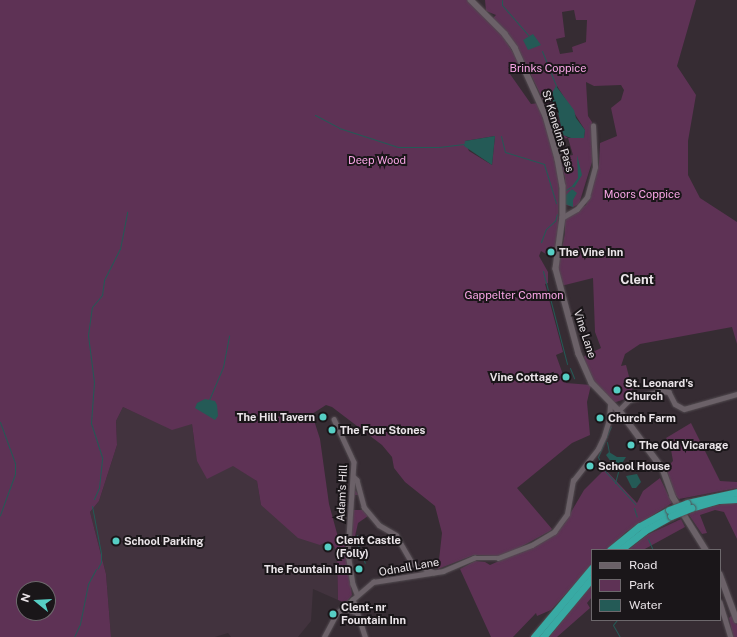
<!DOCTYPE html>
<style>
body{margin:0}
#map{position:relative;width:737px;height:637px;overflow:hidden;background:#362c33;font-family:"Public Sans",sans-serif}
div>[style]{position:absolute}
[style*='--x']{left:calc(var(--x)*1px);top:calc(var(--y)*1px);width:calc(var(--w)*1px);rotate:calc(var(--a)*1deg)}
.built>*{inset:0;background:#42333e}
.green>*{inset:0;background:#5e3255}
.water>*{inset:0;background:#245a56}
.stream>*{height:1px;margin:-0.5px;padding:0 0.5px;transform-origin:0.5px;border-radius:0.5px;background:#245a56}
.roads{filter:drop-shadow(0 0 1px #524b50) drop-shadow(0 0 1px #524b50)}
.minor>*{height:4.5px;margin:-2.25px;padding:0 2.25px;transform-origin:2.25px;border-radius:2.25px;background:#6b6168}
.tertiary>*{height:5.5px;margin:-2.75px;padding:0 2.75px;transform-origin:2.75px;border-radius:2.75px;background:#6b6168}
.trunk>*{height:7px;margin:-3.5px;padding:0 3.5px;transform-origin:3.5px;border-radius:3.5px;background:#38aaa4}
.bridges{filter:drop-shadow(0 0 1px #524b50) drop-shadow(0 0 1px #524b50)}
.trunk-bridge>*{height:7px;margin:-3.5px;padding:0 3.5px;transform-origin:3.5px;border-radius:3.5px;background:#38aaa4}
.dots>*{width:11px;height:11px;translate:-50% -50%;box-sizing:border-box;border:2px solid #1a1619;border-radius:50%}
span{translate:-50% -50%;white-space:nowrap;text-align:center;line-height:1.15;-webkit-text-stroke:4px #1a1619;paint-order:stroke}
.park-label{font-size:11px;color:#f9a6e6}
.street-label{font-size:11px;color:#eae4e8}
.poi-label{font-size:11px;color:#eae4e8;font-weight:700}
.left{translate:0 -50%;text-align:left}
.right{translate:-100% -50%;text-align:right}
.quarter-label{font-size:13px;color:#eae4e8;font-weight:700}
.legend{position:absolute;left:591px;top:549px;width:130px;height:72px;box-sizing:border-box;background:#1a1619;border:1px solid #6d686c;margin:0;padding:5px 7px;list-style:none;font-size:12px;color:#eae4e8}
.legend li{display:flex;align-items:center;gap:8px;height:20px}
.legend b{width:20px;border:1px solid #6d686c}
.north{position:absolute;left:16px;top:581px;width:40px;height:40px;box-sizing:border-box;background:#1a1619;border:1px solid #6d686c;border-radius:50%;rotate:288deg;font-size:11px;font-weight:700;line-height:16px;text-align:center;color:#eae4e8}
.north::after{content:'';display:block;margin:auto;width:14px;height:18px;background:#56cec4;clip-path:polygon(50% 0,100% 100%,50% 72%,0 100%)}
</style>
<div id="map">
<div class="built">
<i style="clip-path:polygon(123px 407px,147px 418px,192px 423px,194px 440px,257px 481px,261px 505px,334px 546px,337px 552px,338px 600px,313px 589px,311px 621px,298px 637px,231px 637px,228px 633px,215px 637px,111px 637px,106px 574px,90px 512px,99px 501px,117px 445px,116px 421px)"></i>
</div>
<div class="green">
<i style="clip-path:polygon(evenodd,0 0,469px 0,500px 31px,522px 67px,510px 74px,531px 104px,539px 103px,559px 173px,558px 246px,546px 249px,546px 254px,541px 251px,539px 256px,548px 272px,548px 283px,545px 284px,563px 352px,556px 355px,566px 383px,591px 385px,587px 402px,590px 435px,572px 443px,517px 488px,552px 529px,550px 531px,517px 549px,498px 556px,474px 555px,438px 569px,442px 533px,435px 506px,405px 482px,394px 468px,392px 457px,382px 445px,332px 407px,326px 405px,312px 414px,320px 439px,329px 504px,338px 537px,346px 545px,352px 595px,346px 603px,338px 600px,337px 552px,334px 546px,326px 542px,320px 545px,298px 538px,261px 505px,257px 481px,233px 466px,207px 479px,197px 461px,192px 424px,172px 430px,123px 407px,116px 421px,117px 445px,99px 501px,90px 512px,106px 574px,111px 637px,0 637px,0 0,495px 136px,492px 165px,469px 151px,465px 141px,495px 136px,0 0,24px 589px,48px 589px,48px 613px,24px 613px,24px 589px)"></i>
<i style="clip-path:polygon(evenodd,485px 0,696px 0,677px 66px,696px 95px,688px 141px,688px 175px,700px 198px,737px 222px,737px 344px,732px 327px,640px 344px,625px 354px,621px 366px,626px 365px,634px 396px,613px 403px,606px 398px,593px 380px,583px 357px,601px 348px,595px 332px,593px 278px,561px 286px,558px 269px,565px 233px,565px 217px,586px 205px,599px 164px,600px 143px,617px 136px,611px 108px,621px 100px,624px 90px,621px 85px,594px 86px,586px 82px,588px 116px,592px 122px,593px 137px,592px 162px,579px 204px,573px 207px,563px 204px,565px 178px,559px 158px,573px 155px,568px 138px,554px 140px,543px 100px,528px 69px,516px 47px,493px 18px,496px 15px,486px 11px,485px 0,574px 10px,576px 20px,587px 20px,586px 42px,572px 47px,573px 52px,560px 54px,556px 39px,565px 37px,562px 12px,574px 10px,485px 0,557px 86px,585px 130px,584px 138px,568px 138px,564px 135px,552px 101px,557px 86px)"></i>
<i style="clip-path:polygon(691px 423px,720px 481px,737px 482px,737px 488px,679px 499px,675px 495px,666px 468px,673px 461px,670px 444px,666px 438px)"></i>
<i style="clip-path:polygon(605px 469px,637px 503px,643px 491px,660px 478px,672px 503px,626px 532px,607px 550px,592px 550px,592px 565px,551px 610px,537px 616px,536px 613px,513px 637px,491px 637px,460px 569px,475px 561px,485px 562px,490px 565px,544px 541px,564px 524px,584px 490px)"></i>
<i style="clip-path:polygon(355px 490px,359px 495px,355px 495px,353px 510px,363px 510px,368px 516px,358px 523px,354px 541px,350px 541px,352px 510px)"></i>
<i style="clip-path:polygon(730px 502px,737px 502px,737px 539px,724px 512px,715px 510px,700px 515px,707px 533px,702px 534px,689px 515px,690px 512px)"></i>
<i style="clip-path:polygon(681px 519px,685px 527px,643px 550px,628px 550px,647px 535px)"></i>
<i style="clip-path:polygon(592px 584px,592px 597px,587px 603px,590px 608px,557px 637px,549px 637px)"></i>
<i style="clip-path:polygon(732px 615px,737px 625px,737px 637px,733px 637px,729px 618px)"></i>
</div>
<div class="water">
<i style="clip-path:polygon(533px 34px,541px 45px,528px 50px,523px 40px)"></i>
<i style="clip-path:polygon(556px 86px,574px 110px,576px 118px,585px 130px,584px 138px,571px 138px,563px 135px,558px 112px,552px 101px,552px 93px)"></i>
<i style="clip-path:polygon(495px 136px,492px 165px,464px 146px,465px 141px)"></i>
<i style="clip-path:polygon(577px 155px,582px 175px,574px 188px,572px 186px,578px 178px)"></i>
<i style="clip-path:polygon(572px 189px,577px 193px,573px 200px,573px 207px,565px 204px,565px 196px)"></i>
<i style="clip-path:polygon(205px 399px,215px 401px,217px 405px,218px 416px,215px 420px,195px 408px,197px 403px)"></i>
<i style="clip-path:polygon(609px 452px,617px 457px,626px 457px,619px 468px,614px 466px,606px 455px)"></i>
<i style="clip-path:polygon(637px 474px,641px 482px,636px 488px,632px 488px,626px 476px)"></i>
</div>
<div class="stream">
<i style="--x:502;--y:0;--w:5;--a:90"></i>
<i style="--x:502;--y:5;--w:40;--a:49"></i>
<i style="--x:542;--y:51;--w:38;--a:68"></i>
<i style="--x:315;--y:115;--w:27;--a:28"></i>
<i style="--x:339;--y:128;--w:62;--a:17.9"></i>
<i style="--x:398;--y:147;--w:41;--a:0"></i>
<i style="--x:439;--y:147;--w:25;--a:-7"></i>
<i style="--x:501;--y:136;--w:16;--a:76"></i>
<i style="--x:505;--y:152;--w:41;--a:17.1"></i>
<i style="--x:544;--y:164;--w:41;--a:72.9"></i>
<i style="--x:566;--y:190;--w:7;--a:-34"></i>
<i style="--x:541;--y:242;--w:14;--a:-69"></i>
<i style="--x:546;--y:229;--w:12;--a:-42"></i>
<i style="--x:555;--y:221;--w:7;--a:-74"></i>
<i style="--x:543;--y:271;--w:96;--a:75.5"></i>
<i style="--x:570;--y:368;--w:11;--a:68"></i>
<i style="--x:209;--y:400;--w:36;--a:-67"></i>
<i style="--x:223;--y:367;--w:32;--a:-79"></i>
<i style="--x:0;--y:422;--w:44;--a:69.9"></i>
<i style="--x:15;--y:463;--w:11;--a:90"></i>
<i style="--x:15;--y:474;--w:44;--a:110.1"></i>
<i style="--x:607;--y:442;--w:10;--a:79"></i>
<i style="--x:601;--y:463;--w:7;--a:-117"></i>
<i style="--x:598;--y:457;--w:33;--a:-67"></i>
<i style="--x:605;--y:471;--w:45;--a:47.7"></i>
<i style="--x:615;--y:483;--w:16;--a:-75"></i>
<i style="--x:94;--y:499;--w:12;--a:-66"></i>
<i style="--x:99;--y:488;--w:31;--a:-84"></i>
<i style="--x:102;--y:457;--w:36;--a:-108"></i>
<i style="--x:91;--y:423;--w:41;--a:-85.8"></i>
<i style="--x:94;--y:382;--w:47;--a:-97.3"></i>
<i style="--x:88;--y:335;--w:28;--a:-82"></i>
<i style="--x:92;--y:307;--w:16;--a:-50"></i>
<i style="--x:102;--y:295;--w:15;--a:-82"></i>
<i style="--x:104;--y:280;--w:35;--a:-63"></i>
<i style="--x:120;--y:249;--w:38;--a:-79"></i>
<i style="--x:92;--y:506;--w:48;--a:79.2"></i>
<i style="--x:101;--y:553;--w:9;--a:90"></i>
<i style="--x:101;--y:562;--w:7;--a:117"></i>
<i style="--x:634;--y:508;--w:9;--a:72"></i>
<i style="--x:357;--y:535;--w:10;--a:84"></i>
<i style="--x:358;--y:545;--w:19;--a:69"></i>
<i style="--x:648;--y:539;--w:12;--a:66"></i>
<i style="--x:617;--y:620;--w:6;--a:129"></i>
<i style="--x:613;--y:625;--w:14;--a:60"></i>
<i style="--x:74;--y:637;--w:14;--a:-65"></i>
<i style="--x:80;--y:624;--w:41;--a:-78.7"></i>
<i style="--x:88;--y:584;--w:17;--a:-62"></i>
</div>
<div class="roads">
<div class="minor">
<i style="--x:563;--y:217;--w:16;--a:-30"></i>
<i style="--x:577;--y:209;--w:16;--a:-50"></i>
<i style="--x:587;--y:197;--w:31;--a:-75"></i>
<i style="--x:595;--y:167;--w:41;--a:-92.8"></i>
<i style="--x:334;--y:419;--w:47;--a:65.1"></i>
<i style="--x:354;--y:462;--w:91;--a:93.8"></i>
<i style="--x:348;--y:553;--w:31;--a:81"></i>
<i style="--x:353;--y:584;--w:11;--a:68"></i>
<i style="--x:609;--y:420;--w:28;--a:-45"></i>
<i style="--x:629;--y:400;--w:33;--a:-16"></i>
<i style="--x:661;--y:391;--w:8;--a:7"></i>
<i style="--x:669;--y:392;--w:13;--a:63"></i>
<i style="--x:675;--y:404;--w:10;--a:29"></i>
<i style="--x:684;--y:409;--w:55;--a:-15.8"></i>
<i style="--x:354;--y:477;--w:4;--a:45"></i>
<i style="--x:357;--y:480;--w:28;--a:75"></i>
<i style="--x:364;--y:507;--w:23;--a:50"></i>
<i style="--x:379;--y:525;--w:20;--a:30"></i>
<i style="--x:396;--y:535;--w:34;--a:60"></i>
<i style="--x:413;--y:564;--w:22;--a:22"></i>
<i style="--x:353;--y:599;--w:40;--a:72"></i>
<i style="--x:720;--y:602;--w:37;--a:73"></i>
<i style="--x:343;--y:608;--w:13;--a:18"></i>
<i style="--x:324;--y:637;--w:27;--a:-62"></i>
<i style="--x:337;--y:613;--w:48;--a:-40.7"></i>
<i style="--x:373;--y:582;--w:71;--a:-8.9"></i>
<i style="--x:443;--y:571;--w:34;--a:-23"></i>
<i style="--x:474;--y:558;--w:24;--a:0"></i>
<i style="--x:498;--y:558;--w:36;--a:-21"></i>
<i style="--x:532;--y:545;--w:26;--a:-31"></i>
<i style="--x:554;--y:532;--w:22;--a:-54"></i>
<i style="--x:567;--y:514;--w:34;--a:-80"></i>
<i style="--x:573;--y:481;--w:41;--a:-52"></i>
<i style="--x:598;--y:449;--w:14;--a:-65"></i>
<i style="--x:604;--y:436;--w:17;--a:-73"></i>
<i style="--x:609;--y:420;--w:16;--a:-86"></i>
</div>
<div class="tertiary">
<i style="--x:471;--y:0;--w:48;--a:45"></i>
<i style="--x:505;--y:34;--w:17;--a:54"></i>
<i style="--x:515;--y:48;--w:75;--a:65.5"></i>
<i style="--x:546;--y:116;--w:45;--a:74.4"></i>
<i style="--x:558;--y:159;--w:27;--a:80"></i>
<i style="--x:563;--y:186;--w:31;--a:90"></i>
<i style="--x:563;--y:217;--w:52;--a:97.7"></i>
<i style="--x:556;--y:269;--w:88;--a:74.9"></i>
<i style="--x:579;--y:354;--w:32;--a:66"></i>
<i style="--x:592;--y:383;--w:43;--a:45.9"></i>
<i style="--x:622;--y:414;--w:69;--a:53.3"></i>
<i style="--x:663;--y:469;--w:30;--a:70"></i>
<i style="--x:673;--y:497;--w:62;--a:58.1"></i>
<i style="--x:720;--y:574;--w:49;--a:69.7"></i>
</div>
<div class="trunk">
<i style="--x:687;--y:503;--w:51;--a:-12.4"></i>
<i style="--x:691;--y:508;--w:29;--a:-16"></i>
<i style="--x:719;--y:500;--w:18;--a:-3"></i>
<i style="--x:610;--y:550;--w:38;--a:-39"></i>
<i style="--x:640;--y:526;--w:33;--a:-29"></i>
<i style="--x:620;--y:550;--w:31;--a:-38"></i>
<i style="--x:644;--y:531;--w:31;--a:-29"></i>
<i style="--x:534;--y:637;--w:90;--a:-50"></i>
<i style="--x:543;--y:637;--w:77;--a:-50.3"></i>
</div>
</div>
<div class="bridges">
<div class="trunk-bridge">
<i style="--x:669;--y:510;--w:19;--a:-21"></i>
<i style="--x:671;--y:516;--w:22;--a:-22"></i>
</div>
</div>
<div class="dots">
<i style="left:551px;top:252px;background:#56cec4"></i>
<i style="left:566px;top:377px;background:#56cec4"></i>
<i style="left:617px;top:390px;background:#56cec4"></i>
<i style="left:323px;top:417px;background:#56cec4"></i>
<i style="left:600px;top:418px;background:#56cec4"></i>
<i style="left:332px;top:430px;background:#56cec4"></i>
<i style="left:631px;top:445px;background:#56cec4"></i>
<i style="left:590px;top:466px;background:#56cec4"></i>
<i style="left:116px;top:541px;background:#56cec4"></i>
<i style="left:328px;top:547px;background:#56cec4"></i>
<i style="left:359px;top:569px;background:#56cec4"></i>
<i style="left:333px;top:614px;background:#56cec4"></i>
</div>
<div class="park-label">
<span style="left:548px;top:68px">Brinks Coppice</span>
<span style="left:377px;top:160px">Deep Wood</span>
<span style="left:642px;top:194px">Moors Coppice</span>
<span style="left:514px;top:295px">Gappelter Common</span>
</div>
<div class="street-label">
<span style="left:558px;top:131px;rotate:73deg">St Kenelms Pass</span>
<span style="left:585px;top:334px;rotate:72deg">Vine Lane</span>
<span style="left:342px;top:493px;rotate:-87deg">Adam's Hill</span>
<span style="left:409px;top:567px;rotate:-10deg">Odnall Lane</span>
</div>
<div class="poi-label">
<span class="left" style="left:559px;top:252px">The Vine Inn</span>
<span class="right" style="left:558px;top:377px">Vine Cottage</span>
<span class="left" style="left:625px;top:390px">St. Leonard's<br>Church</span>
<span class="right" style="left:315px;top:417px">The Hill Tavern</span>
<span class="left" style="left:608px;top:418px">Church Farm</span>
<span class="left" style="left:340px;top:430px">The Four Stones</span>
<span class="left" style="left:639px;top:445px">The Old Vicarage</span>
<span class="left" style="left:598px;top:466px">School House</span>
<span class="left" style="left:124px;top:541px">School Parking</span>
<span class="left" style="left:336px;top:547px">Clent Castle<br>(Folly)</span>
<span class="right" style="left:351px;top:569px">The Fountain Inn</span>
<span class="left" style="left:341px;top:614px">Clent- nr<br>Fountain Inn</span>
</div>
<div class="quarter-label">
<span style="left:637px;top:280px">Clent</span>
</div>
<ul class="legend">
<li><b style="height:5px;background:#6b6168"></b>Road</li>
<li><b style="height:11px;background:#5e3255"></b>Park</li>
<li><b style="height:11px;background:#245a56"></b>Water</li>
</ul>
<div class="north">N</div>
</div>
